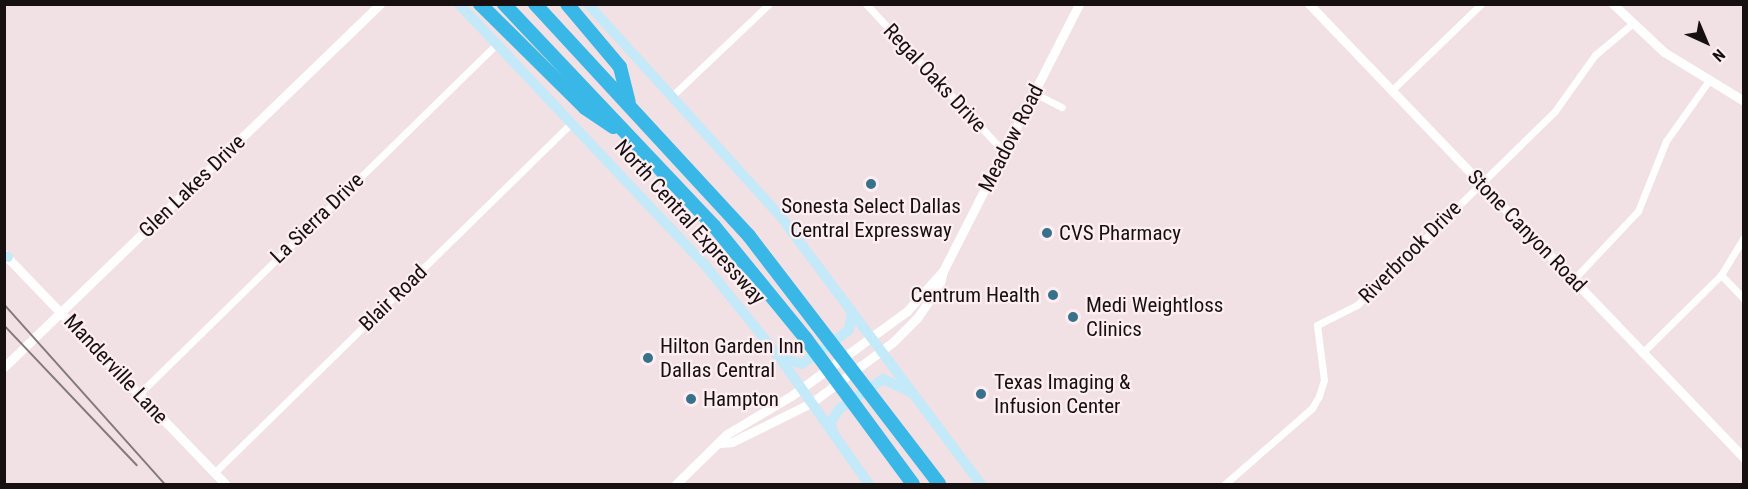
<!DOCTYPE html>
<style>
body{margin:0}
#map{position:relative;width:1748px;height:489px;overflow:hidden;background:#f1e1e4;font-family:"Roboto Condensed",sans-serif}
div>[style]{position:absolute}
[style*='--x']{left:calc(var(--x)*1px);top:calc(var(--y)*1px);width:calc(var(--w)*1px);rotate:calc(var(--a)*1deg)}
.minor>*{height:7px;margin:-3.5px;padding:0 3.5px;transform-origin:3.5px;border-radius:3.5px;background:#fff}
.tertiary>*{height:9px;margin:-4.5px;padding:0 4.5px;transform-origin:4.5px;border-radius:4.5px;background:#fff}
.secondary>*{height:10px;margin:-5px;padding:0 5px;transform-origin:5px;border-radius:5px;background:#c4e9f8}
.motorway>*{height:14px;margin:-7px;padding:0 7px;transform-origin:7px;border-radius:7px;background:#39b7e6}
.tram>*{height:1.5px;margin:-0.75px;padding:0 0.75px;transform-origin:0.75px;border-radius:0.75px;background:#84797b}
.dots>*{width:16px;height:16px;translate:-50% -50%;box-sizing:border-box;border:3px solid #feeef1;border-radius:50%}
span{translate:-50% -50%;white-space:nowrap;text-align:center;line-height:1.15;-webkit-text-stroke:4.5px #feeef1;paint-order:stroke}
.street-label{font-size:21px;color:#161011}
.poi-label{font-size:21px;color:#161011}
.left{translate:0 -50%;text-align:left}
.right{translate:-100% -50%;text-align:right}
.frame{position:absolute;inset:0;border:6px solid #161011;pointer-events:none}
.north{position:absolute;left:1676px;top:12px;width:60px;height:60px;-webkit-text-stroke:4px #feeef1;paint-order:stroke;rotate:136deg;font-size:16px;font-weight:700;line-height:24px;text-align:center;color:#161011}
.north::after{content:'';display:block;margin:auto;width:21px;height:27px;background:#161011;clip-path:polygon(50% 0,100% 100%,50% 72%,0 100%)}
</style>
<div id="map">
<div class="minor">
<i style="--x:866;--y:4;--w:202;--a:47"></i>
<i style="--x:1392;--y:90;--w:124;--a:-44"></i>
<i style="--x:1034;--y:93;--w:31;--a:27"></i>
<i style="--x:673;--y:95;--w:132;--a:-43.5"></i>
<i style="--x:1721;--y:275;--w:33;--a:46"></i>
<i style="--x:1573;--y:280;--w:95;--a:-46.7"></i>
<i style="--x:1638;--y:211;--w:75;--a:-68.2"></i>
<i style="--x:1666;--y:141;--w:72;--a:-54.6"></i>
<i style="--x:1642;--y:353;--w:111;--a:-44.6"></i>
<i style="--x:1721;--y:275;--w:44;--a:-58.8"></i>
<i style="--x:139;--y:394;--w:500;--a:-44.4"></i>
<i style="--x:214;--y:473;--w:499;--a:-44.4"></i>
<i style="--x:1225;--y:484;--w:116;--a:-41.1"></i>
<i style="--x:1312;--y:408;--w:14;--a:-60"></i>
<i style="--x:1319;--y:396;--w:17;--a:-73"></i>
<i style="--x:1324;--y:380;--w:55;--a:-97.3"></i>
<i style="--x:1317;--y:325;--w:45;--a:-26.6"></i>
<i style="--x:1357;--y:305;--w:277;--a:-44.4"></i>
<i style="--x:1555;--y:111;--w:69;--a:-54.5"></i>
<i style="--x:1595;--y:55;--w:48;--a:-40"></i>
</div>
<div class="tertiary">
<i style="--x:1309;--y:4;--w:629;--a:46.22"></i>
<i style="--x:1613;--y:4;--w:70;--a:43.3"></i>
<i style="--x:1664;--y:52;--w:94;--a:31.5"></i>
<i style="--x:4;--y:254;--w:319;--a:46.1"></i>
<i style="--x:4;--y:367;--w:523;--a:-43.99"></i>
<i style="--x:721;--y:443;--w:11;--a:-5"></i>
<i style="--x:732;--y:442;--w:88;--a:-26.3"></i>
<i style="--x:811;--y:403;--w:102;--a:-36.6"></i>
<i style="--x:893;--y:342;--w:34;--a:-45"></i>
<i style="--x:917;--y:318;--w:38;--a:-55"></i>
<i style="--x:939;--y:287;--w:16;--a:-76"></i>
<i style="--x:943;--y:271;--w:300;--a:-63"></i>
<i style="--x:676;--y:484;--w:71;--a:-44.4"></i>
<i style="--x:727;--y:434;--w:74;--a:-30.7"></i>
<i style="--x:791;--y:396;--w:144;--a:-36.2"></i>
<i style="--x:907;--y:311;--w:54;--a:-48"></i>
</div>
<div class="secondary">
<i style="--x:459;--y:4;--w:359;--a:46.7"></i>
<i style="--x:705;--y:265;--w:119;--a:51.1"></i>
<i style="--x:780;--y:358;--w:154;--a:54.8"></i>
<i style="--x:588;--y:4;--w:287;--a:47.8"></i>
<i style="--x:781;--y:217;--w:334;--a:53.2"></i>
<i style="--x:4;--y:256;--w:4;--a:14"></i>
<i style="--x:780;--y:358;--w:23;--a:15"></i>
<i style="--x:802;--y:364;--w:58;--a:-35.9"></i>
<i style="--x:849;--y:330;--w:19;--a:-81"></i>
<i style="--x:833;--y:433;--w:11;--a:-100"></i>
<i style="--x:831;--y:422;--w:15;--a:-58"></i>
<i style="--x:839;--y:409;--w:53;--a:-34.3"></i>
<i style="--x:883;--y:379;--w:31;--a:25"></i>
</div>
<div class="motorway">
<i style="--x:480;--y:4;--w:148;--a:44.7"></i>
<i style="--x:585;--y:108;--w:34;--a:34"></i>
<i style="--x:504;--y:4;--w:306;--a:46.6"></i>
<i style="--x:714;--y:226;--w:146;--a:50.8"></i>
<i style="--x:806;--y:339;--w:180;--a:53.6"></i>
<i style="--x:535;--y:4;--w:316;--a:47.3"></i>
<i style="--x:749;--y:236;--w:312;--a:52.5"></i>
<i style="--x:567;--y:4;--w:82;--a:49.9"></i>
<i style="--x:620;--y:67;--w:36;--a:76"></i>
</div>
<div class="tram">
<i style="--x:4;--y:304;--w:241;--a:48.2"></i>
<i style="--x:4;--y:325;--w:193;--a:46.5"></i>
</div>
<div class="dots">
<i style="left:871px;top:184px;background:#37718a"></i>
<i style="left:1047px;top:233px;background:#37718a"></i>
<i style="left:1053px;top:295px;background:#37718a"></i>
<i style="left:1073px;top:317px;background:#37718a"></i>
<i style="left:648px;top:358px;background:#37718a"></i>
<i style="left:981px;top:394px;background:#37718a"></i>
<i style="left:691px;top:399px;background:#37718a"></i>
</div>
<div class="street-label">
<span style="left:935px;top:78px;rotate:47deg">Regal Oaks Drive</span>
<span style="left:1011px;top:138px;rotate:-63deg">Meadow Road</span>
<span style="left:192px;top:186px;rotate:-44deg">Glen Lakes Drive</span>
<span style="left:317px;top:218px;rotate:-44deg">La Sierra Drive</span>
<span style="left:690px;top:222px;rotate:48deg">North Central Expressway</span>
<span style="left:1527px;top:231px;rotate:46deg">Stone Canyon Road</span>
<span style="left:1410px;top:252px;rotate:-45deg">Riverbrook Drive</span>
<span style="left:393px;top:298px;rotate:-44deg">Blair Road</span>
<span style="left:116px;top:369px;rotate:47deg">Manderville Lane</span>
</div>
<div class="poi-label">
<span style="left:871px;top:218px">Sonesta Select Dallas<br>Central Expressway</span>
<span class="left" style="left:1059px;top:233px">CVS Pharmacy</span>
<span class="right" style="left:1040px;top:295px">Centrum Health</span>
<span class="left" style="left:1086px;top:317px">Medi Weightloss<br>Clinics</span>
<span class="left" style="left:660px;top:358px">Hilton Garden Inn<br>Dallas Central</span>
<span class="left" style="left:994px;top:394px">Texas Imaging &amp;<br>Infusion Center</span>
<span class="left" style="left:703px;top:399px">Hampton</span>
</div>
<div class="frame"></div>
<div class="north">N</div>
</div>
